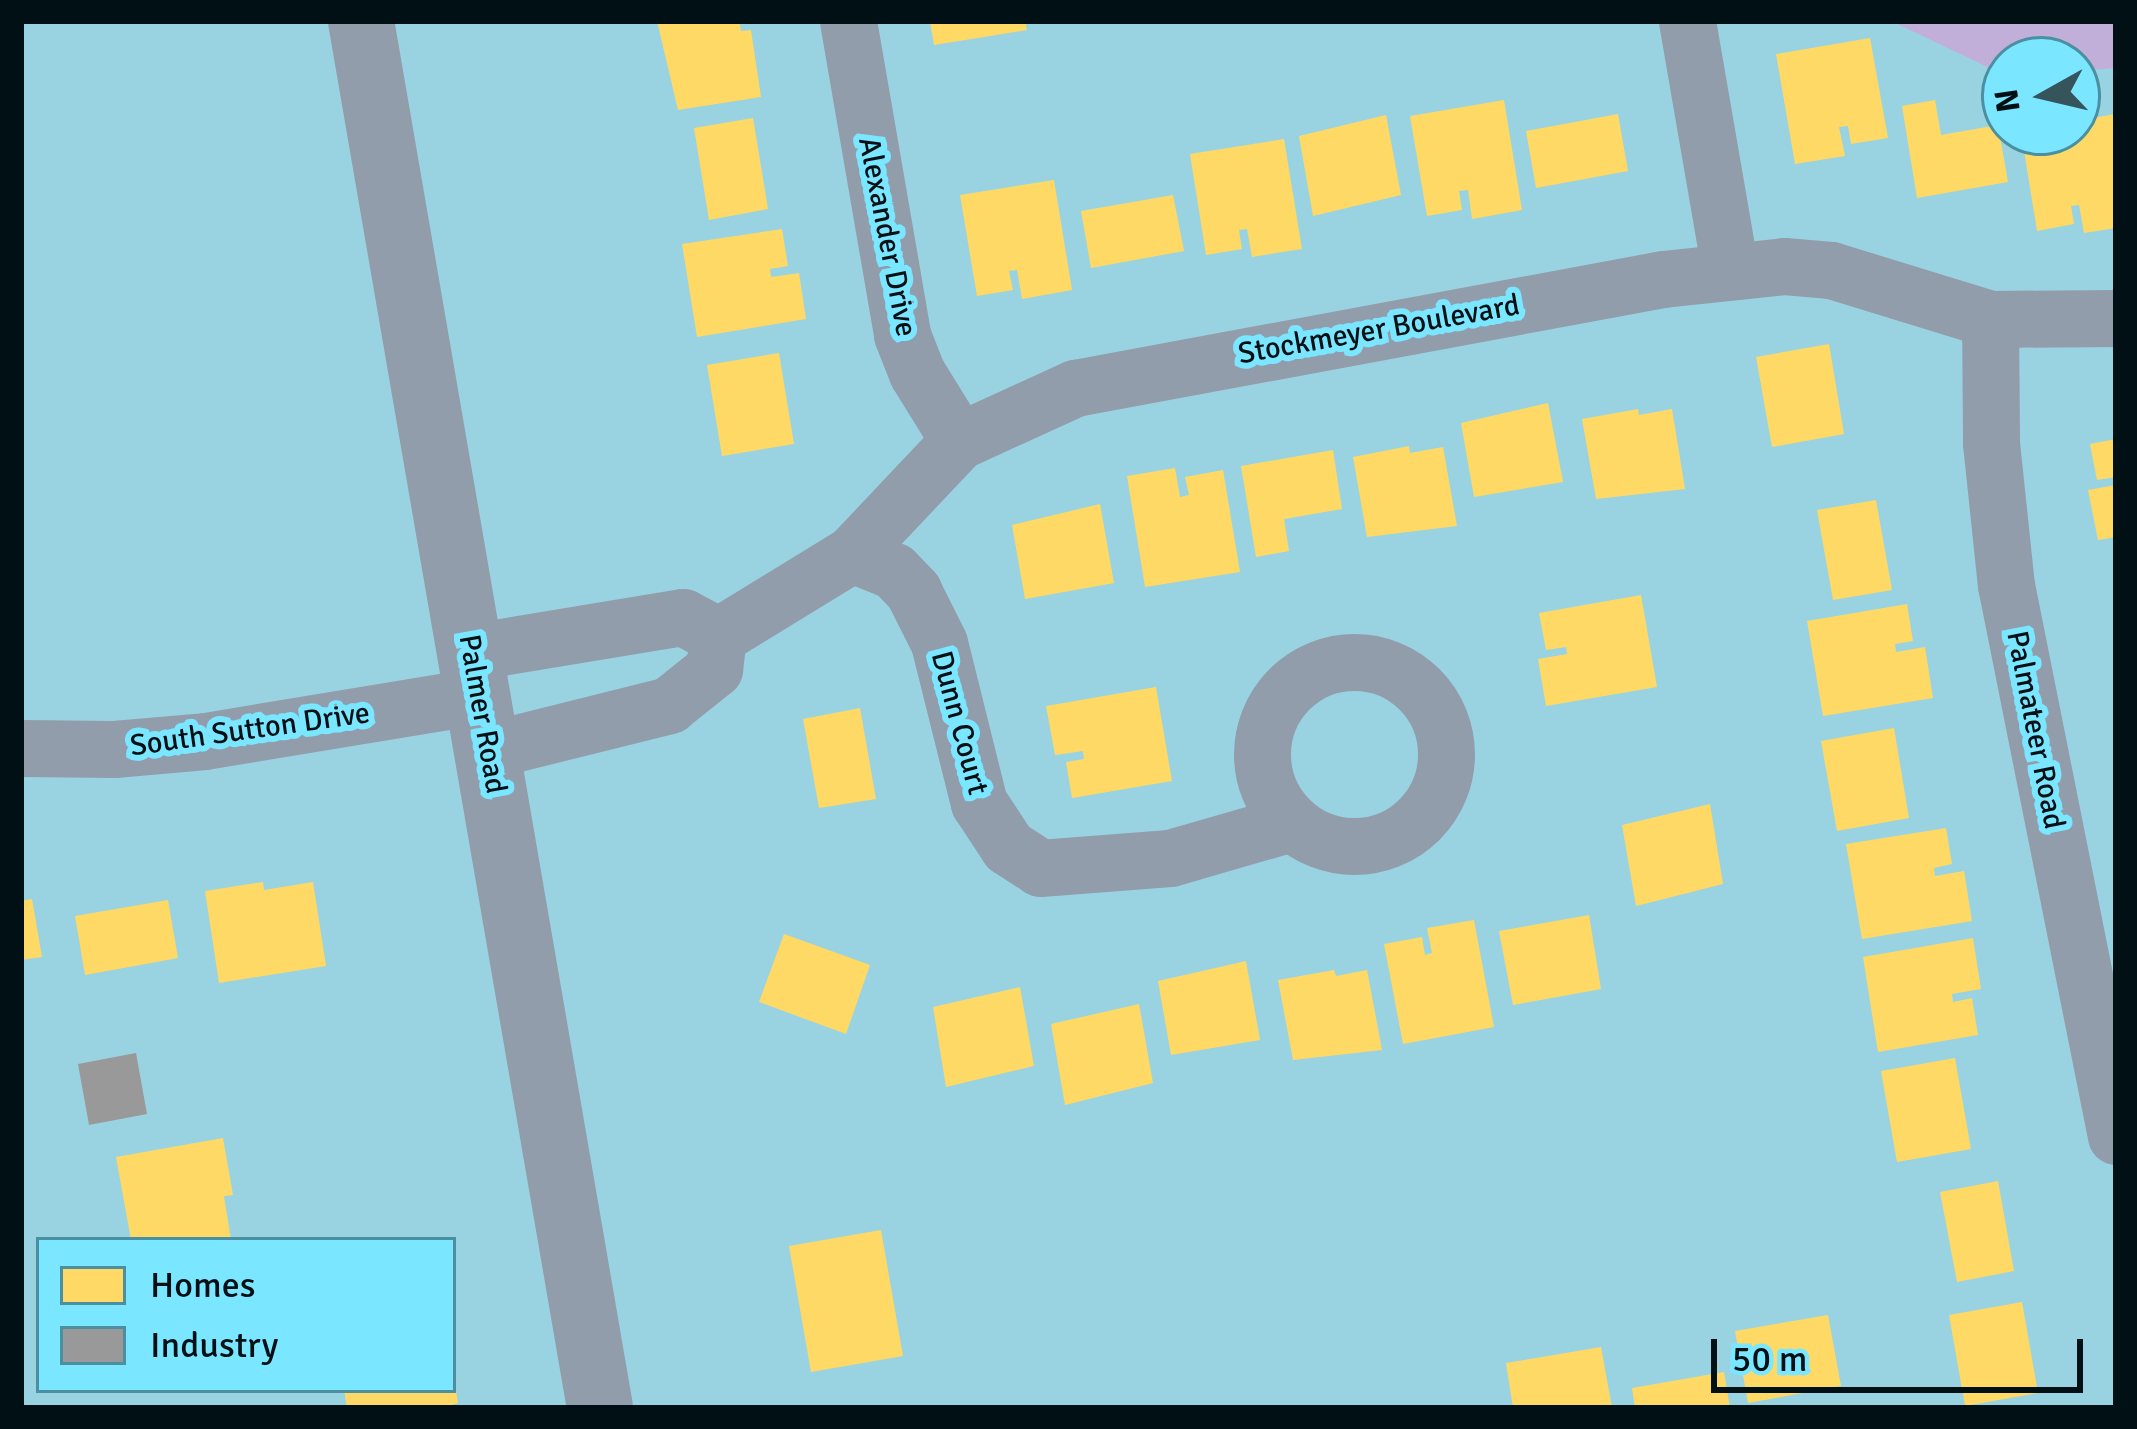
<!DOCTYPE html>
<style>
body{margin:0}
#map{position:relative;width:2137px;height:1429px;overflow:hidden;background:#99d3e1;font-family:Signika,sans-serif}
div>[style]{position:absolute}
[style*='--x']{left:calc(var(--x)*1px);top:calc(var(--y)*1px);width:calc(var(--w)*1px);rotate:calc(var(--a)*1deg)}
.green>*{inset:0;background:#c2afd9}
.homes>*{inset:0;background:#ffd966}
.industry>*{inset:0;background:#999}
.minor>*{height:57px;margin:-28.5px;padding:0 28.5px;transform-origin:28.5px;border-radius:28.5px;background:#929dac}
.minor>.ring{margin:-28.5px;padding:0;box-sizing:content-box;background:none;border:57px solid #929dac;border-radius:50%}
.tertiary>*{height:66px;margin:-33px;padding:0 33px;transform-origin:33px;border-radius:33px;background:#929dac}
span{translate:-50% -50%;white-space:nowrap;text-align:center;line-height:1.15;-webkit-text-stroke:12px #7be6ff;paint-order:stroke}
.street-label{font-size:30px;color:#001015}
.frame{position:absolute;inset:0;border:24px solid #001015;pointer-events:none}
.legend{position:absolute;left:36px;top:1237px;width:420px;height:156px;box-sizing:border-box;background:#7be6ff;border:3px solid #4a90a1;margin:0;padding:15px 21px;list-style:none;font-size:36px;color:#001015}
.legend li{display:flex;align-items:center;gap:24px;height:60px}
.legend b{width:60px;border:3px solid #4a90a1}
.north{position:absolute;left:1981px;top:36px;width:120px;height:120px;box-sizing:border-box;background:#7be6ff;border:3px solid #4a90a1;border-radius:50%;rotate:262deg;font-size:33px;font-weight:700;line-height:48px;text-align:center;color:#001015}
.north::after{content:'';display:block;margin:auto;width:42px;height:54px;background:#36545c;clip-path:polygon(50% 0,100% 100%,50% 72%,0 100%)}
.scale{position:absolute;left:1711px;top:1339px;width:372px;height:54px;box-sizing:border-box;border:6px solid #001015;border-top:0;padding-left:15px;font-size:36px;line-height:42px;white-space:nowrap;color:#001015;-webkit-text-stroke:9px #7be6ff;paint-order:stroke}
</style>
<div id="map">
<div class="green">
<i style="clip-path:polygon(1891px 21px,2116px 21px,2116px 68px,2077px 71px,2077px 60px,2005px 60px,2005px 72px,1998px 72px)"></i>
</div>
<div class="homes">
<i style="clip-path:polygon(657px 21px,739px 21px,741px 31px,751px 30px,761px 97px,678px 110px)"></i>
<i style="clip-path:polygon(930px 21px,1025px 21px,1027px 30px,934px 45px)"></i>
<i style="clip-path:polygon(1870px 38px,1888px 138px,1851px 144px,1848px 126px,1839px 127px,1845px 156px,1795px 164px,1776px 54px)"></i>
<i style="clip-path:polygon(1504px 100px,1522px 210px,1472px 219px,1468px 190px,1459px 191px,1462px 210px,1427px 216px,1410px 116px)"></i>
<i style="clip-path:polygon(1935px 100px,1941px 135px,1998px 125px,2008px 182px,1917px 198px,1902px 106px)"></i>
<i style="clip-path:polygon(1618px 114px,1628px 171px,1536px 188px,1526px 131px)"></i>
<i style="clip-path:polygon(2115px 114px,2116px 228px,2084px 233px,2079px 205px,2071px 206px,2074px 224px,2037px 231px,2021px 132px,2077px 132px,2077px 121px)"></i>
<i style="clip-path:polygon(1386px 115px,1401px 195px,1313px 216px,1299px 136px)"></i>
<i style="clip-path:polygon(753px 118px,768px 209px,709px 220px,694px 128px)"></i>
<i style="clip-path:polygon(1284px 139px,1302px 249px,1252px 257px,1247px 229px,1239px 230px,1242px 249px,1206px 255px,1190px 154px)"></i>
<i style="clip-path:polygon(1054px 180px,1072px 290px,1022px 299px,1017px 270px,1009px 271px,1013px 290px,977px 296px,960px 195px)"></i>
<i style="clip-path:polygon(1173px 195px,1184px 251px,1091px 268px,1081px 211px)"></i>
<i style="clip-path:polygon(782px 229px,788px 266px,770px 269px,771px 277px,799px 273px,806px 319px,697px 337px,682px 244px)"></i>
<i style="clip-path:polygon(1829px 344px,1844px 434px,1772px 447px,1756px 357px)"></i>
<i style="clip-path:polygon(779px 353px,794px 444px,722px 456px,707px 365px)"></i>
<i style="clip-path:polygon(1548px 403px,1563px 482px,1474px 497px,1461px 423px)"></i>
<i style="clip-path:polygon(1638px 409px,1639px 415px,1672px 409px,1685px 489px,1596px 499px,1582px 419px)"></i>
<i style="clip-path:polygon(2116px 439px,2116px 477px,2097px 480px,2090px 444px)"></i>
<i style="clip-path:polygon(1409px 446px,1410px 453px,1443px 447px,1457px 526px,1367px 537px,1353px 457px)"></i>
<i style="clip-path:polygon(1333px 450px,1342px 509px,1284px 519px,1289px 551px,1256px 557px,1241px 466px)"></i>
<i style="clip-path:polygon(1175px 468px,1180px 497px,1189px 495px,1185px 477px,1223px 470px,1240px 572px,1145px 587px,1127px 476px)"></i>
<i style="clip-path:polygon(2116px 485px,2116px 537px,2098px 540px,2088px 490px)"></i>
<i style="clip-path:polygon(1876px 500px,1892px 590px,1833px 600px,1817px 510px)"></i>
<i style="clip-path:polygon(1100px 504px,1114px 583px,1025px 599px,1012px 525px)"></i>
<i style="clip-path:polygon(1641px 595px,1657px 687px,1546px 706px,1538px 659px,1567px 654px,1566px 647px,1546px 650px,1539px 613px)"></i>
<i style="clip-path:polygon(1907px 604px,1913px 641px,1895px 644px,1896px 652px,1925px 647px,1933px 698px,1823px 716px,1807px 621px)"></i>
<i style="clip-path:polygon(1156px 687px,1172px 781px,1072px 798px,1066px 762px,1084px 759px,1083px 751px,1055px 755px,1046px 706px)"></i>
<i style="clip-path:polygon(860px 708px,876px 799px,819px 808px,803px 719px)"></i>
<i style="clip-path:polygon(1894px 728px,1909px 818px,1837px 831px,1821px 741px)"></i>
<i style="clip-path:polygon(1710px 804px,1723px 884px,1636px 906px,1622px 825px)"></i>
<i style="clip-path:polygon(1946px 828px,1952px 864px,1934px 868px,1935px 876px,1964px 871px,1972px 921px,1862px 939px,1846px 844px)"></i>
<i style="clip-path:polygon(263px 882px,264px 890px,313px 882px,326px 966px,219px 983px,205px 891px)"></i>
<i style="clip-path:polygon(32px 899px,42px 957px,21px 960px,21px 901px)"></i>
<i style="clip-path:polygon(168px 900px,178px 958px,85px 975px,75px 916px)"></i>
<i style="clip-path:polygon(1589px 915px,1601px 989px,1513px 1005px,1499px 931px)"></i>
<i style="clip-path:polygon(1474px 920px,1494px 1027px,1403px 1044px,1384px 944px,1422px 937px,1425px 955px,1432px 953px,1427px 928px)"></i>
<i style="clip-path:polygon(784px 934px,870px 965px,846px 1034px,759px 1002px)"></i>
<i style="clip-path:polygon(1973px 938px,1981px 989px,1952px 994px,1953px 1002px,1972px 998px,1978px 1035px,1878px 1052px,1863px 957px)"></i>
<i style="clip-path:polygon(1246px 961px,1260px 1040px,1171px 1055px,1158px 981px)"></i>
<i style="clip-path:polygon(1334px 970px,1336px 976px,1367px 970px,1382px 1050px,1293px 1060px,1278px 980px)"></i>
<i style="clip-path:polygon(1020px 987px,1034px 1066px,946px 1087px,933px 1007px)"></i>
<i style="clip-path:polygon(1139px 1004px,1153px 1083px,1065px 1105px,1051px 1024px)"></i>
<i style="clip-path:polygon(1955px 1058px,1971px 1149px,1897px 1162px,1881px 1071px)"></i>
<i style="clip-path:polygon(223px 1138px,233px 1195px,224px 1196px,231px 1240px,131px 1240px,116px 1157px)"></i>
<i style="clip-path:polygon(1998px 1181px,2014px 1271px,1957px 1282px,1940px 1192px)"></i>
<i style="clip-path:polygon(881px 1230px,903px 1356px,811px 1372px,789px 1246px)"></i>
<i style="clip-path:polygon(2022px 1302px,2038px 1393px,1965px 1406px,1949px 1315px)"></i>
<i style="clip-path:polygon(1828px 1315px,1841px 1386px,1748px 1403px,1735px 1331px)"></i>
<i style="clip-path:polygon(1601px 1347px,1612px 1408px,1513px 1408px,1506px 1363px)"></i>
<i style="clip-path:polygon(1724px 1372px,1730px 1408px,1635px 1408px,1632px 1388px)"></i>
<i style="clip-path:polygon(344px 1390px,456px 1390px,458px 1403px,442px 1408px,347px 1408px)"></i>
</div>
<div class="industry">
<i style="clip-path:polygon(136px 1053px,147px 1114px,89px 1125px,78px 1064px)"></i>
</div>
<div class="minor">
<i style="--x:848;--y:21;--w:319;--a:80.2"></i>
<i style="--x:902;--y:335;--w:41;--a:68.5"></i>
<i style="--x:917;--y:373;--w:80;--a:58.3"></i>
<i style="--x:1687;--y:21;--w:253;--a:80.2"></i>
<i style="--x:1990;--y:319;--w:124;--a:89.5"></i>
<i style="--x:1991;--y:443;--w:143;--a:84"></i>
<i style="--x:2006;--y:585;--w:562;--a:78.71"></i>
<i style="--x:852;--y:554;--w:45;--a:22"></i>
<i style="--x:894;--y:571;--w:28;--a:46"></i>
<i style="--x:913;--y:591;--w:58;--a:63.4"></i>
<i style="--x:939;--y:643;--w:165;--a:76"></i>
<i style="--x:979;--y:803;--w:53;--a:56.6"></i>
<i style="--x:1008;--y:847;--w:38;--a:33"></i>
<i style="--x:1040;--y:868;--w:130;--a:-4.4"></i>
<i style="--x:1170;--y:858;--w:126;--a:-16.1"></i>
<i style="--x:718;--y:636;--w:157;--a:-31.5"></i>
<i style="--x:852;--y:554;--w:156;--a:-46.6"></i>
<i style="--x:959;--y:441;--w:128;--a:-24.6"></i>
<i style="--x:1075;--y:388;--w:598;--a:-10.5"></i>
<i style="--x:1663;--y:279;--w:122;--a:-6.1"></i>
<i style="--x:1784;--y:266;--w:47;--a:4.9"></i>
<i style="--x:1831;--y:270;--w:166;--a:17.1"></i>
<i style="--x:1990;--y:319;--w:126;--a:-0.5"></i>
<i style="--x:471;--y:652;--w:215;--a:-9.4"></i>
<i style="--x:683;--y:617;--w:40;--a:28"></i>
<i class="ring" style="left:1262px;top:662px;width:127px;height:127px"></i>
<i style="--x:21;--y:748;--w:93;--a:0.6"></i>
<i style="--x:114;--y:749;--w:91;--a:-5"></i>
<i style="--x:205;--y:741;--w:277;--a:-9.4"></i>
<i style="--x:489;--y:750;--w:186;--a:-14"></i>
<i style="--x:669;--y:705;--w:58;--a:-38.7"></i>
<i style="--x:714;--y:669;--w:33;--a:-83"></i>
</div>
<div class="tertiary">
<i style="--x:361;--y:21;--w:1407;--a:80.22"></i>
</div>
<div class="street-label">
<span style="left:887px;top:237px;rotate:79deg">Alexander Drive</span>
<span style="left:1379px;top:330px;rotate:-10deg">Stockmeyer Boulevard</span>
<span style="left:482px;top:714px;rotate:80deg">Palmer Road</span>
<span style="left:959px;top:723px;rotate:75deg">Dunn Court</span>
<span style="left:250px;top:730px;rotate:-8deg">South Sutton Drive</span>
<span style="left:2035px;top:730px;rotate:79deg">Palmateer Road</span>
</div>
<div class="frame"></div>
<ul class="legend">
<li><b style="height:33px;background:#ffd966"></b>Homes</li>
<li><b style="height:33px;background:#999"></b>Industry</li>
</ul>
<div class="north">N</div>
<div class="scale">50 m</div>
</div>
